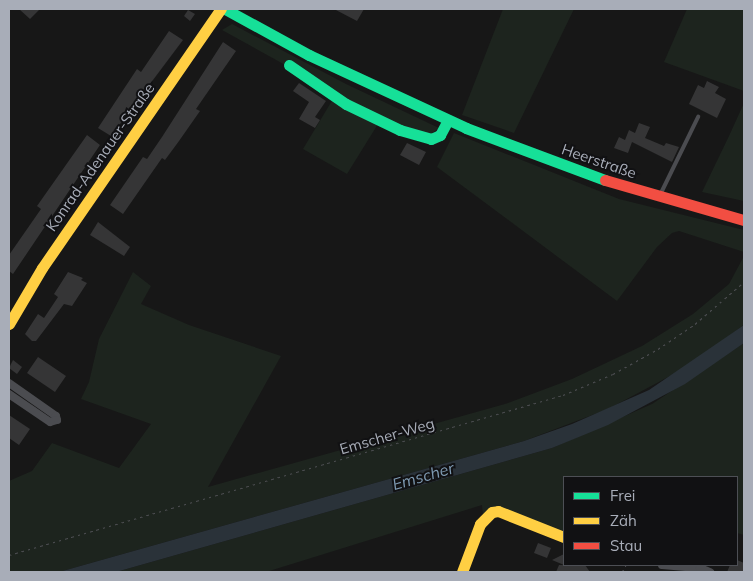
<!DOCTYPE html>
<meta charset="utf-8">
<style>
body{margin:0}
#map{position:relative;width:753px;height:581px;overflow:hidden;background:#171717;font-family:Mulish,sans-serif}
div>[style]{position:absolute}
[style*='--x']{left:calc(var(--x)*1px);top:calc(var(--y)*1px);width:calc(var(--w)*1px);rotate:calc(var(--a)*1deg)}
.green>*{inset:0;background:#1d241e}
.water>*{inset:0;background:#2a3239}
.building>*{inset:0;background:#353536}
.path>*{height:1px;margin-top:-0.5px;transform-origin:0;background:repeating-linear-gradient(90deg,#4d4e52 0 2.5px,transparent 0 6.5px)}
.lane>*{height:4px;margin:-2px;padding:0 2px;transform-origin:2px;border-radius:2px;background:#4b4c50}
.street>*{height:8px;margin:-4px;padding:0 4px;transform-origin:4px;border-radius:4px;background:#4b4c50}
.fast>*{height:11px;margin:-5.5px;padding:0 5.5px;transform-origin:5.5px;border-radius:5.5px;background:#16e098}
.slow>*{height:11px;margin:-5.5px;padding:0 5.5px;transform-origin:5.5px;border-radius:5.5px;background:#ffcf43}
.jam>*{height:11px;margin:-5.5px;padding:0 5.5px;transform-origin:5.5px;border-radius:5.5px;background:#f24e42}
span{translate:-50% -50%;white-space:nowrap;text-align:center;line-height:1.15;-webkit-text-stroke:4px #111113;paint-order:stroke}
.street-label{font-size:15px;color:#a8adb8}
.water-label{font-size:16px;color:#7f9bb3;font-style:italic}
.frame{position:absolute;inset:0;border:10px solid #a8adb8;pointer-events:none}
.legend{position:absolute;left:563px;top:476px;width:175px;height:90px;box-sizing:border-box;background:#111113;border:1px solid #4d4f55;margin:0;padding:6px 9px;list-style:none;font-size:15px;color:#a8adb8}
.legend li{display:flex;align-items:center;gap:10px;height:25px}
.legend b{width:25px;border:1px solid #4d4f55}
</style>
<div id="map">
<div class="green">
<i style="clip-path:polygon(503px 9px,574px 9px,514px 133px,462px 115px)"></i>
<i style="clip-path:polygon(687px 9px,744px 9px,744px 91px,664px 62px)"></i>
<i style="clip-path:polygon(232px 24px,346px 84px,439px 128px,428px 136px,392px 124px,222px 30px)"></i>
<i style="clip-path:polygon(333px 99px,378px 124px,347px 174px,303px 149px)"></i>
<i style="clip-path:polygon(744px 103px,744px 201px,702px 192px,729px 136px)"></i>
<i style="clip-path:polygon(454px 133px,619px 199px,744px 230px,744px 252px,679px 231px,672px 233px,657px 247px,617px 301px,437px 167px)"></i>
<i style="clip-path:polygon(744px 256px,744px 325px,685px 368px,608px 409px,524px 441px,59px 572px,9px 572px,9px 481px,32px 471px,52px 443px,119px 468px,151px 424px,81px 399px,89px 382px,99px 339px,133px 272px,151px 286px,141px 304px,189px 325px,281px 356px,208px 487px,505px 404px,572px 379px,642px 346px,693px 314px,729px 284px)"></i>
<i style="clip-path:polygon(744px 343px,744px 535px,737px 533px,737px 477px,564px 477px,564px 534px,499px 511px,483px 516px,482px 505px,266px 572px,116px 572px,552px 448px,652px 404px)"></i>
</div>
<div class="water">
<i style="clip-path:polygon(744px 325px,744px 343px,685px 384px,608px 425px,552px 448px,116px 572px,59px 572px,524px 441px,572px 424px,649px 390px)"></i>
</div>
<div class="building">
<i style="clip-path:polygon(19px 9px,40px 9px,30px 19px)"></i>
<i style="clip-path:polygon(334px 9px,364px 9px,357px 21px)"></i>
<i style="clip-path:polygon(188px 10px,195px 14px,190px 21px,184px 16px)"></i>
<i style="clip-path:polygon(169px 31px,183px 40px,111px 136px,98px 128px,137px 69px,141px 72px)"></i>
<i style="clip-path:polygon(223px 42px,236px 51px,196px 109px,200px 111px,179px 141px,165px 160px,162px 158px,123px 214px,110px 205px,143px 157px,147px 159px,162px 137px)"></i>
<i style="clip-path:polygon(707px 81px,719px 87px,715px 93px,726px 99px,717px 118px,689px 104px,698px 85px,704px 88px)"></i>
<i style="clip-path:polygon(299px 83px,326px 101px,315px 117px,320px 120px,315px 128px,299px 119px,309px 102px,293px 91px)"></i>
<i style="clip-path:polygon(639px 123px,650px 127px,645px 138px,664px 146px,666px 143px,679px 147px,672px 162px,632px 142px,628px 153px,614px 148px,619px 137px,625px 140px,629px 130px,635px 133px)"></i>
<i style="clip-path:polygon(87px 135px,100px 145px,13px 274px,9px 271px,9px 255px,41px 209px,37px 206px)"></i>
<i style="clip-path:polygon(407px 143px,426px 152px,419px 165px,400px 155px)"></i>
<i style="clip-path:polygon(98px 222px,130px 247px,124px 256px,90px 235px)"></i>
<i style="clip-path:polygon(68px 272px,83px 278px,81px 280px,87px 283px,72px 306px,64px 304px,36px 341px,32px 341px,25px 334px,38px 314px,44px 318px,58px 297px,54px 294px)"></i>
<i style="clip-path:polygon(38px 357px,66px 376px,55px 392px,27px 373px)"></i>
<i style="clip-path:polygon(13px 360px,22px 367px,17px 374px,9px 368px)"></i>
<i style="clip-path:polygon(9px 415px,30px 429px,19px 445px,9px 438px)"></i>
<i style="clip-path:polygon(538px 543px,551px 548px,547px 558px,534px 553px)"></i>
<i style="clip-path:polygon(564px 554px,564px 565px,552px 560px)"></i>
<i style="clip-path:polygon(737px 560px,744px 563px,744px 572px,727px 572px,730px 565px,737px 565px)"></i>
<i style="clip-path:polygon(559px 565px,585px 565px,590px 572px,556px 572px)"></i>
</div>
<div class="path">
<i style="--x:9;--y:555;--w:577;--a:-16.11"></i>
<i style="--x:563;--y:395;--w:54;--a:-22.8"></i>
<i style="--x:613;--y:374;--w:51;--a:-29.1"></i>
<i style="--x:658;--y:349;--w:45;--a:-34"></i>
<i style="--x:695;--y:324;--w:65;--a:-40.6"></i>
<i style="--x:622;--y:572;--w:8;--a:-60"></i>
</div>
<div class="lane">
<i style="--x:661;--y:193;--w:85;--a:-64"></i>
</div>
<div class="street">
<i style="--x:9;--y:383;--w:57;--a:35.1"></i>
<i style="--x:56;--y:416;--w:4;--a:76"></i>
<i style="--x:57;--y:420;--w:7;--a:164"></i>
<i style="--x:50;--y:422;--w:50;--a:-145.7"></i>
<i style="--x:662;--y:565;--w:38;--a:5"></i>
<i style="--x:700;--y:568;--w:11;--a:22"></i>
</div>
<div class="fast">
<i style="--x:225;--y:9;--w:96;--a:28.7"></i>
<i style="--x:309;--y:55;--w:173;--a:24.9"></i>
<i style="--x:466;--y:128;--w:148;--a:20.5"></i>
<i style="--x:289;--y:65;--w:69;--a:34.4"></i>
<i style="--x:346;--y:104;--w:60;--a:25.7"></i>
<i style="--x:400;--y:130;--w:32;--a:16"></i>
<i style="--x:431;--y:139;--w:10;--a:-24"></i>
<i style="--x:440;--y:135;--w:17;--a:-62"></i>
</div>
<div class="slow">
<i style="--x:9;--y:324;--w:65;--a:-59.5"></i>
<i style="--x:42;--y:268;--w:315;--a:-55.4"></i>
<i style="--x:462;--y:572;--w:51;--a:-69.4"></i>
<i style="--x:480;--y:524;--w:17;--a:-45"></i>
<i style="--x:492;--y:512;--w:6;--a:-9"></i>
<i style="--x:498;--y:511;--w:71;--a:21.5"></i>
</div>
<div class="jam">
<i style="--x:605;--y:180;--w:145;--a:16.1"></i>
</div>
<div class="street-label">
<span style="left:100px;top:157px;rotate:-55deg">Konrad-Adenauer-Straße</span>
<span style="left:599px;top:161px;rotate:19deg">Heerstraße</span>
<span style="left:387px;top:436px;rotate:-16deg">Emscher-Weg</span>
</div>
<div class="water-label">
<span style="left:423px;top:476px;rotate:-16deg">Emscher</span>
</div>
<div class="frame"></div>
<ul class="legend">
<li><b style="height:6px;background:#16e098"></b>Frei</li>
<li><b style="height:6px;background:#ffcf43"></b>Zäh</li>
<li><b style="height:6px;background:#f24e42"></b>Stau</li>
</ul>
</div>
